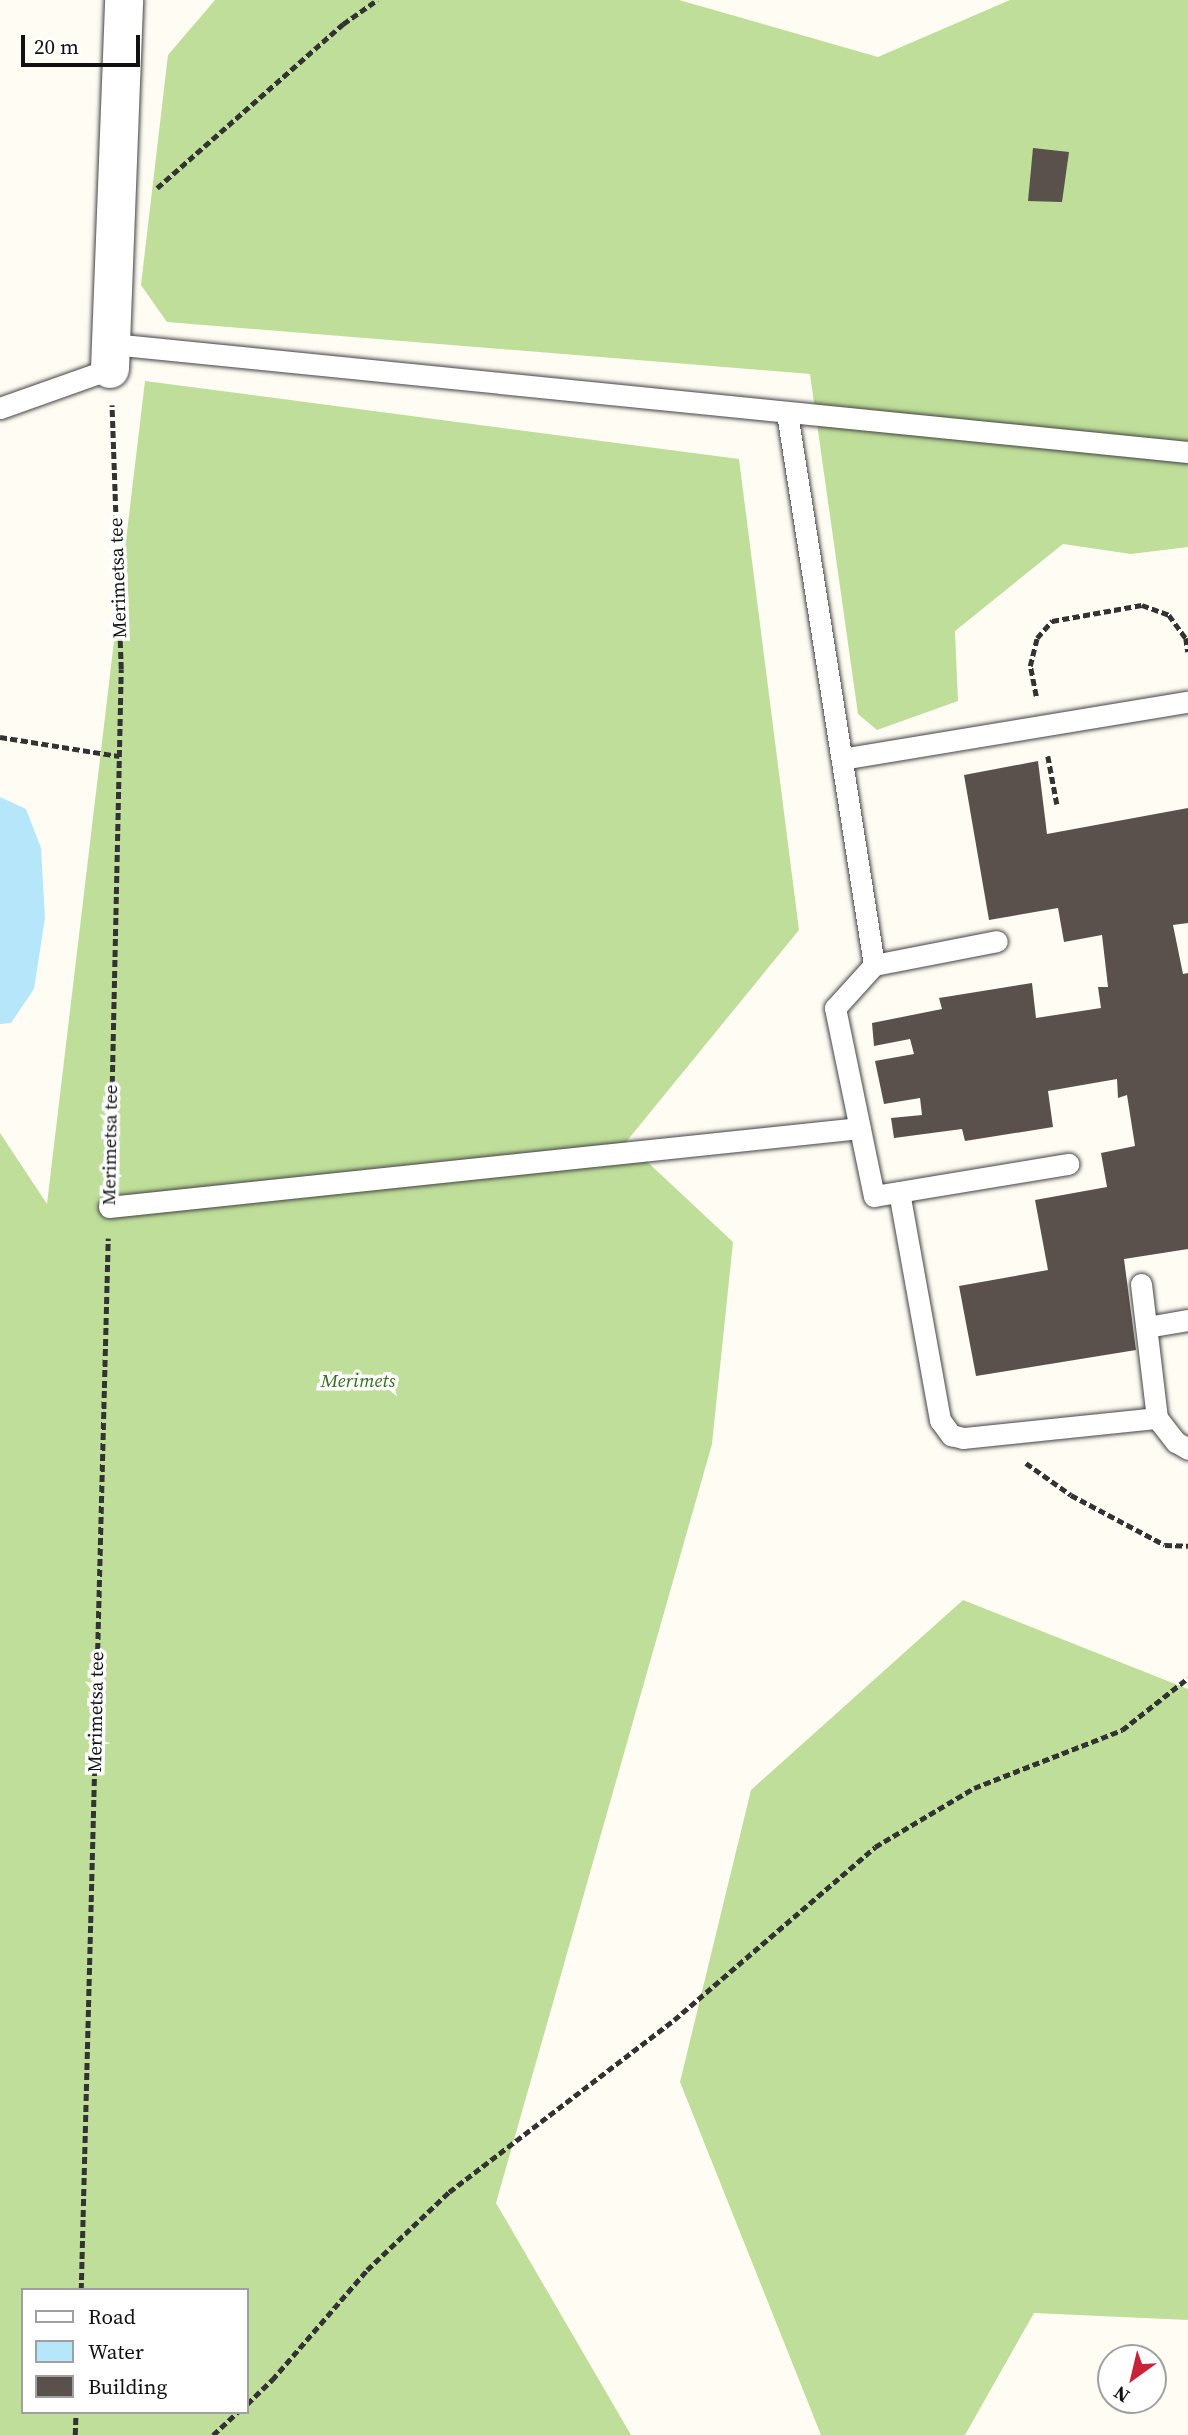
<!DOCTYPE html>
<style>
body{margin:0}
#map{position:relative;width:1188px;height:2435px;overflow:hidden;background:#fffcf4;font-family:"Source Serif 4",serif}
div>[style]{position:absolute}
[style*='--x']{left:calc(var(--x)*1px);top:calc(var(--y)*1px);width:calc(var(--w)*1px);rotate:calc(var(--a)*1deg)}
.forest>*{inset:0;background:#bede99}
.water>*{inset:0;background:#b6e6f9}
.building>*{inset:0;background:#5a504c}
.path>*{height:4.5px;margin-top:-2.25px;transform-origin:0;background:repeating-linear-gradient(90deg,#333 0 7px,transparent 0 10.5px)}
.roads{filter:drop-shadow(0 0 2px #444) drop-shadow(0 0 2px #444)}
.lane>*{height:21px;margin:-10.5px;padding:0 10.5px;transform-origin:10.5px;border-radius:10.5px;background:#fff}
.street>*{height:38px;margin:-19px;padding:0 19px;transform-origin:19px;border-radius:19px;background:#fff}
span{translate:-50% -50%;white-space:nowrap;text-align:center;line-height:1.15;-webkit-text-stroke:7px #fff;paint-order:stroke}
.street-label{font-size:19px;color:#111}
.park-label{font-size:19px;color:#346d1c;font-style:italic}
.legend{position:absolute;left:21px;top:2288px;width:228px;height:126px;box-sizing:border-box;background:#fff;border:2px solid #a0a0a0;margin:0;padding:9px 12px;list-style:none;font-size:21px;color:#111}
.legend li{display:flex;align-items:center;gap:14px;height:35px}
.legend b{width:35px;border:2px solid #a0a0a0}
.north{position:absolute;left:1097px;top:2344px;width:70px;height:70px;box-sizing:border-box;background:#fff;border:2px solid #a0a0a0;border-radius:50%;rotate:214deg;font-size:19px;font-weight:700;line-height:28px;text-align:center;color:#111}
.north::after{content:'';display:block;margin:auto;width:24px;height:32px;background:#c92137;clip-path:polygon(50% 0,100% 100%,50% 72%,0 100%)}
.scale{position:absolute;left:21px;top:35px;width:119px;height:32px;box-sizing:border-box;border:4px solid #111;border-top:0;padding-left:9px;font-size:21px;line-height:24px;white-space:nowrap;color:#111;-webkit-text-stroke:5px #fff;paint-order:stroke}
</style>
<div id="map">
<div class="forest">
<i style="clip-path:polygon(215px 0,679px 0,878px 57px,1010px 0,1188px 0,1188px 547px,1131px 554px,1063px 544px,955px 631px,958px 701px,877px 730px,858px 714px,810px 374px,167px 322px,141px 285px,168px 55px)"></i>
<i style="clip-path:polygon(evenodd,145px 381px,739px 459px,799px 930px,626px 1142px,733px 1242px,712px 1444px,496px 2203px,631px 2435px,0 2435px,0 1133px,47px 1204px,145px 381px,23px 2290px,247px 2290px,247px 2412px,23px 2412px,23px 2290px)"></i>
<i style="clip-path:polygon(963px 1600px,1188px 1689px,1188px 2320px,1034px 2313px,965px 2435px,821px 2435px,680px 2082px,751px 1790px)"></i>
</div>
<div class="water">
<i style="clip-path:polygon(0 797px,26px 809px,41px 848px,45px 918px,34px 989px,11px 1023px,0 1024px)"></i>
</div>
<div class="building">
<i style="clip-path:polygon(1033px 148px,1069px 152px,1062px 202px,1028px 201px)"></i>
<i style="clip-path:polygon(1038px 761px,1047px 834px,1188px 808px,1188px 923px,1173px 925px,1183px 974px,1188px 973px,1188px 1249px,1124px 1259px,1136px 1350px,976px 1376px,959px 1286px,1048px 1270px,1035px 1200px,1107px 1187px,1101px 1153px,1135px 1146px,1127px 1095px,1118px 1098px,1117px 1079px,1048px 1091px,1053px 1127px,965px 1141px,962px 1129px,894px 1138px,891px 1118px,922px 1115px,920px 1098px,884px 1104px,875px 1061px,914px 1054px,910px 1039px,874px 1046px,872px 1023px,942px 1009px,939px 998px,1032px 983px,1036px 1018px,1101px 1008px,1098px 987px,1108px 987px,1102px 935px,1064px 942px,1058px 908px,989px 920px,964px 775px)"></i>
</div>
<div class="path">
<i style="--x:157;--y:188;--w:248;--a:-41.4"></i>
<i style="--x:343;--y:24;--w:42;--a:-35.2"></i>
<i style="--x:1036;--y:696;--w:31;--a:-101"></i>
<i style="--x:1030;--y:666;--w:29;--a:-76"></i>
<i style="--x:1037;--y:638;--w:23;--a:-49"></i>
<i style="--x:1052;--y:621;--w:91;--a:-10.1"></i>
<i style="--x:1142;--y:605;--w:29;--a:20"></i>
<i style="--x:1169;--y:615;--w:29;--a:54"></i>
<i style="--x:1186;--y:638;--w:14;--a:82"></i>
<i style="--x:0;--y:737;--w:121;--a:9.1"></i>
<i style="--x:1048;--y:756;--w:49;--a:79.4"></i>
<i style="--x:110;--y:1177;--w:508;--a:-88.76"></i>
<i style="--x:121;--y:669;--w:264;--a:-92"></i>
<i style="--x:1026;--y:1463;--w:55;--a:35.4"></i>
<i style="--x:1071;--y:1495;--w:106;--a:28"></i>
<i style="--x:1165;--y:1545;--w:23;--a:2"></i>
<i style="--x:81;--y:2290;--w:1052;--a:-88.53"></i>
<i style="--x:247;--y:2404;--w:35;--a:-44"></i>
<i style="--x:272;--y:2380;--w:145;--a:-49.2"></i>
<i style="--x:367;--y:2270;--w:113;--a:-43.6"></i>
<i style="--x:449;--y:2192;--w:283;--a:-37.4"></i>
<i style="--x:674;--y:2020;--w:265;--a:-40.7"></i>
<i style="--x:875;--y:1847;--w:115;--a:-30.8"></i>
<i style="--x:974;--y:1788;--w:159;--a:-21.4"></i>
<i style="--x:1122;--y:1730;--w:84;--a:-38.2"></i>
<i style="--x:75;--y:2435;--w:23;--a:-88"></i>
<i style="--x:213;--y:2435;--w:34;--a:-43"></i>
</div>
<div class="roads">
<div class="lane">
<i style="--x:112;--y:344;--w:1081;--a:5.73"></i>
<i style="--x:0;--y:408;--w:117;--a:-19.5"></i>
<i style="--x:787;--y:413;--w:559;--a:81.04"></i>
<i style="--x:874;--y:965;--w:125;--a:-11"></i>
<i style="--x:842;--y:759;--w:351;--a:-9.4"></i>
<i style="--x:874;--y:965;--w:58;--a:132.2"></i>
<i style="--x:835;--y:1008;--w:192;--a:78.3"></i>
<i style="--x:874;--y:1196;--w:197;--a:-9.4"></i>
<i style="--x:899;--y:1192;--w:232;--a:79.8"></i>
<i style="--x:940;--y:1420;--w:19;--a:54"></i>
<i style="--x:951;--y:1435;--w:12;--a:14"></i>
<i style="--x:963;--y:1438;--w:195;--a:-5.9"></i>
<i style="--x:109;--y:1207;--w:755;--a:-6.01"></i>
<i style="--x:1141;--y:1284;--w:135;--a:83.2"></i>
<i style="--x:1157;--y:1418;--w:31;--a:52"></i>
<i style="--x:1176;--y:1442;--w:14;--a:30"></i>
<i style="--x:1147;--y:1327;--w:42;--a:-9.7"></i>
</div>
<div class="street">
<i style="--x:110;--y:369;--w:369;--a:-87.8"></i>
</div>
</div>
<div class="street-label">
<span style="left:118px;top:578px;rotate:-92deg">Merimetsa tee</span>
<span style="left:110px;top:1145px;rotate:-89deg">Merimetsa tee</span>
<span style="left:96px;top:1712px;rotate:-89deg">Merimetsa tee</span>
</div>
<div class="park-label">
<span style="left:358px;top:1381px">Merimets</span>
</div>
<ul class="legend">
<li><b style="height:9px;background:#fff"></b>Road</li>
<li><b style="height:19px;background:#b6e6f9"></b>Water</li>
<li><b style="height:19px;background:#5a504c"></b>Building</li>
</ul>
<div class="north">N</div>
<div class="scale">20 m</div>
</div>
